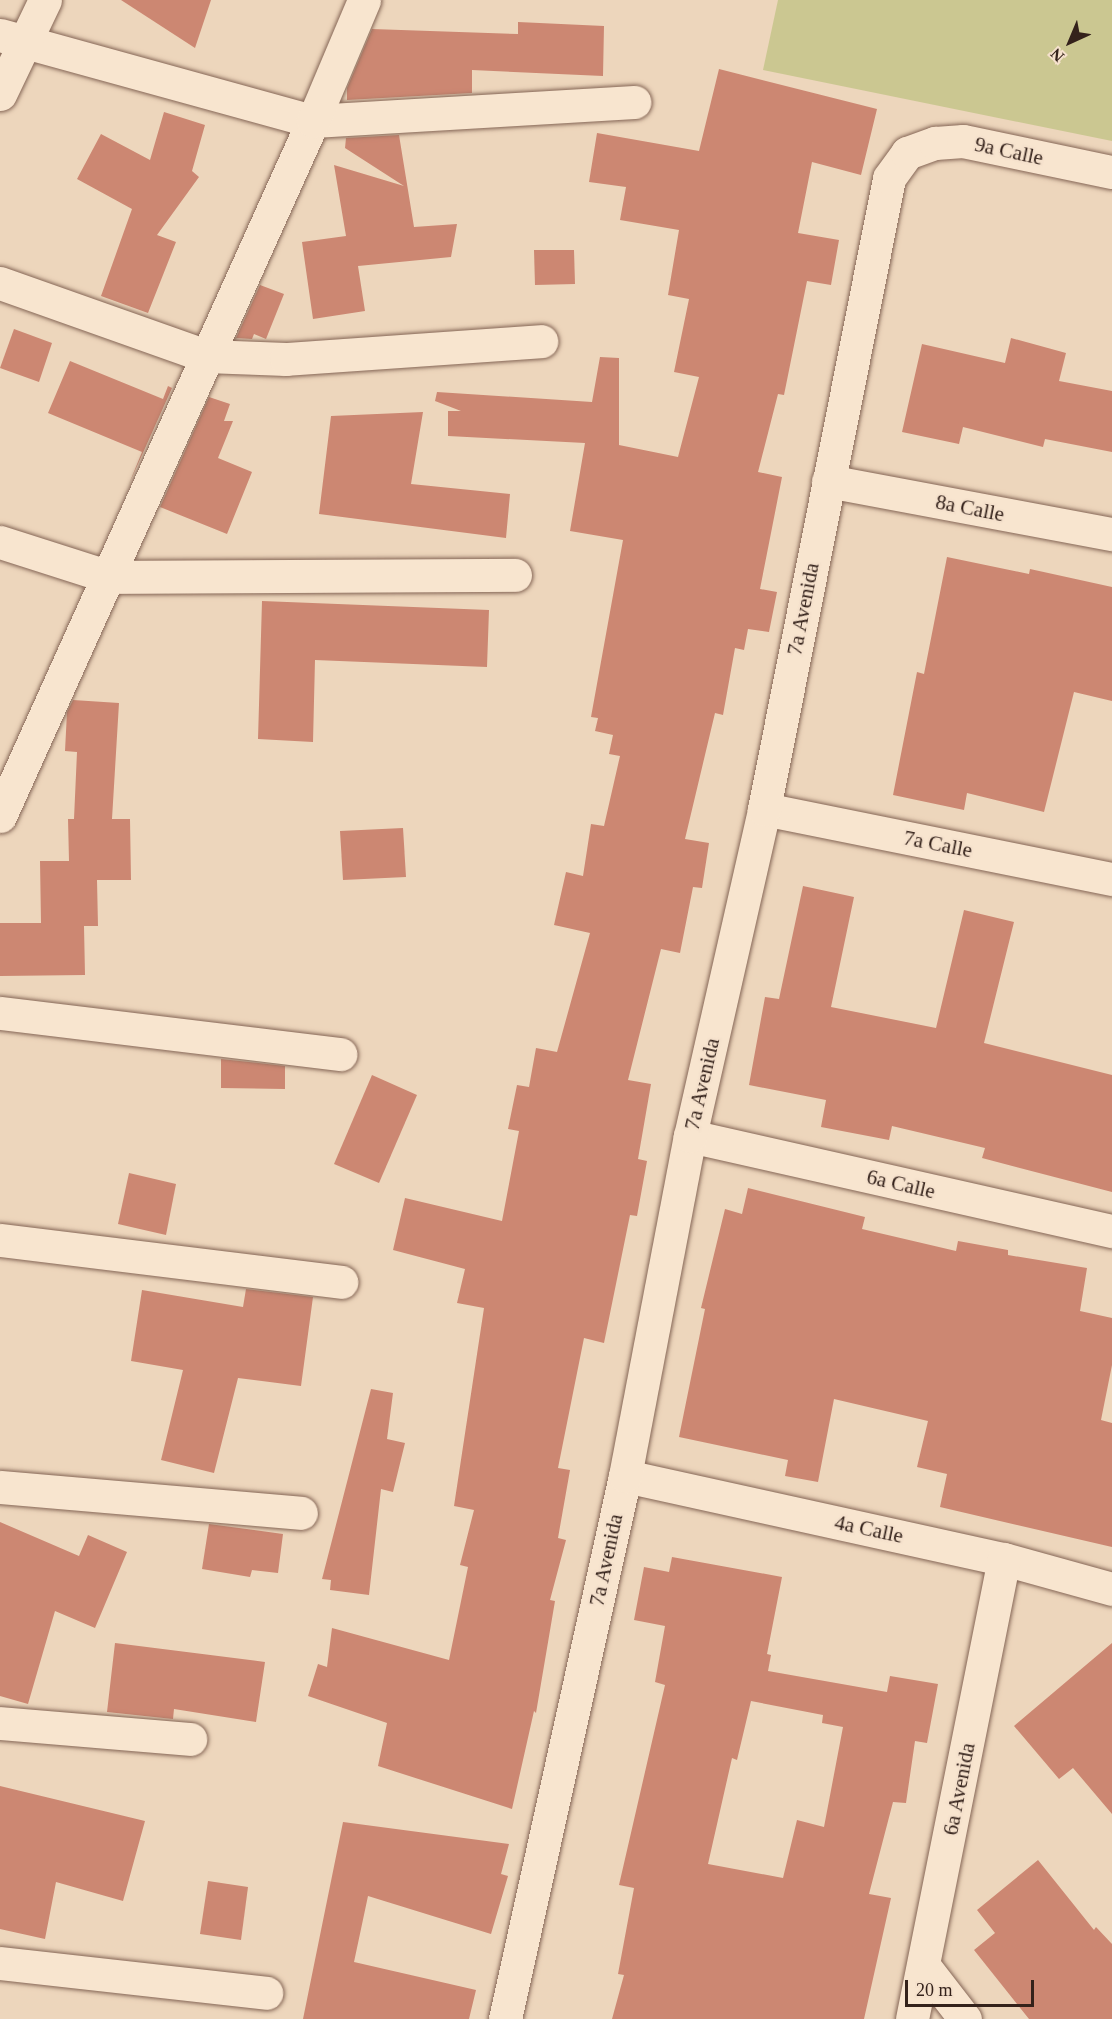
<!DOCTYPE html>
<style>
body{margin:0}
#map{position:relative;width:1112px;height:2019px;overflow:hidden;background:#edd6bc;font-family:"Times New Roman",serif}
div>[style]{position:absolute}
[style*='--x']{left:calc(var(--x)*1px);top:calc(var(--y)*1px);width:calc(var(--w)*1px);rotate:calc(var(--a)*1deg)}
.green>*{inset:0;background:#cbc791}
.building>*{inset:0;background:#cc8772}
.roads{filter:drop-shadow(0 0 2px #856656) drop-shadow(0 0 2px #856656)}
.minor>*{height:33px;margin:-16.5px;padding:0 16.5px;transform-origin:16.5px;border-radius:16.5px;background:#f8e5cf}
span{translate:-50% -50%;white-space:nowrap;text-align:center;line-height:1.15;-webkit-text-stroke:4.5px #f5e1cc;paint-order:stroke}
.street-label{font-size:21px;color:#34221b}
.north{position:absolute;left:1040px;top:12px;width:60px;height:60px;-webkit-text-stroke:4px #f5e1cc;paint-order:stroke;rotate:224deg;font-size:16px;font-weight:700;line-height:24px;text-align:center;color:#34221b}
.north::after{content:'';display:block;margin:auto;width:21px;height:27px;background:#34221b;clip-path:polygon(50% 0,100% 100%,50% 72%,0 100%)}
.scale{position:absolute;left:905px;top:1980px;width:129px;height:27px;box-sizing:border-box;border:3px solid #34221b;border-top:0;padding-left:8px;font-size:18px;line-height:21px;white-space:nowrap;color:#34221b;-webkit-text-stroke:4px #f5e1cc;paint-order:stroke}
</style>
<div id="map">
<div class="green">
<i style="clip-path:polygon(778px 0,1112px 0,1112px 141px,763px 70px)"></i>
</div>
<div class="building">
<i style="clip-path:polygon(121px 0,211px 0,195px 48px)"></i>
<i style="clip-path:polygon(518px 22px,604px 26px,603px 76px,472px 70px,472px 93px,347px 100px,347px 88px,372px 29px,518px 34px)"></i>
<i style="clip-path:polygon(719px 69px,877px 109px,861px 175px,812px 162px,798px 233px,839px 240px,831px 285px,807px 281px,784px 395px,778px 394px,758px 472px,782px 477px,760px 589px,777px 592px,769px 632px,748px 629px,744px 650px,735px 648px,723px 715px,715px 713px,685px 839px,709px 843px,702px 888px,693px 887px,680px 953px,661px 949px,628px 1080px,651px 1084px,638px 1159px,647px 1161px,637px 1216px,630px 1215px,604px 1343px,584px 1338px,558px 1468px,570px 1470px,558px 1538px,566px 1540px,550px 1600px,555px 1601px,536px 1713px,534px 1711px,512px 1809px,378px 1766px,387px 1723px,308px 1696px,318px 1664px,327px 1667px,332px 1628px,449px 1660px,468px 1567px,460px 1565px,474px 1510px,454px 1506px,484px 1308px,457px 1303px,465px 1269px,393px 1250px,405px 1198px,502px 1221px,519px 1131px,508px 1129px,517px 1085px,529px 1087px,536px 1048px,557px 1052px,590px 933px,554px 925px,566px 872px,583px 876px,591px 824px,604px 826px,620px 756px,609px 754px,613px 735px,595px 731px,598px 718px,591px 717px,623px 540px,570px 531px,585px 443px,448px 436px,448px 411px,461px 411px,435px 401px,437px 392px,592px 402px,600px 357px,619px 358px,619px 445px,678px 457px,699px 377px,674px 372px,689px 299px,668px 295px,679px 230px,620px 220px,626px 187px,589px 182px,597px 133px,699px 151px)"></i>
<i style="clip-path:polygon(164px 112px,205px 125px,192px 171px,199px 177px,157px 235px,176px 242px,148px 313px,101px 296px,132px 209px,77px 179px,101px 134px,150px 160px)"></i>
<i style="clip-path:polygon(399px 135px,414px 227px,457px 224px,451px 257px,358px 266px,365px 311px,313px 319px,302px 242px,346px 236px,334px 165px,404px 186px,345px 148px,346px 138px)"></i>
<i style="clip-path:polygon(534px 250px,574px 250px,575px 284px,535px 285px)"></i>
<i style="clip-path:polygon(260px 285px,284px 294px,266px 339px,254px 334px,252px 339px,236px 338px)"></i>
<i style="clip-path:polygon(14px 329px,52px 343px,39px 382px,0 368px)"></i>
<i style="clip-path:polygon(1011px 338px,1066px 353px,1059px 381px,1112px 391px,1112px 452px,1045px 439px,1043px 447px,963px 427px,959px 444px,902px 432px,922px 344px,1005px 363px)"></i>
<i style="clip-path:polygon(70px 361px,163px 399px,168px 386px,172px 388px,129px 484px,142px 452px,48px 413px)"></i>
<i style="clip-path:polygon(209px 397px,230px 404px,224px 421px,233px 421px,218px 458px,252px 472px,227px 534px,160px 507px)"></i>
<i style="clip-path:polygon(423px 412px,411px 484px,510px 494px,506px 538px,319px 514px,331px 416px)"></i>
<i style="clip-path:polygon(947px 557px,1029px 574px,1030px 569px,1112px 587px,1112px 701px,1074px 692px,1044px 812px,967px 793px,964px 810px,893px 795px,917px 672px,924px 674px)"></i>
<i style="clip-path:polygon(262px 601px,489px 610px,487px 667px,315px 660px,313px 742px,258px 739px)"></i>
<i style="clip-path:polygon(73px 700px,119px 703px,112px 819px,130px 819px,131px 880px,97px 880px,98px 926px,84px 926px,85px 975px,0 976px,0 923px,41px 923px,40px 861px,69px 861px,68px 819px,74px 819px,77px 752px,65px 751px,67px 712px)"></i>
<i style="clip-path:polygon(403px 828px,406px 877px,343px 880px,340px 831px)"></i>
<i style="clip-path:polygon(803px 886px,854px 897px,831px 1007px,936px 1028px,964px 910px,1014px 922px,984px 1043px,1112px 1075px,1112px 1192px,982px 1158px,985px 1148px,892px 1126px,889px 1140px,821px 1127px,826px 1100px,749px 1085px,765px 997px,779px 999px)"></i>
<i style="clip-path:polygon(221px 1059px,285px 1066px,285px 1089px,221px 1088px)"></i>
<i style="clip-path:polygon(372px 1075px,417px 1095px,379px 1183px,334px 1164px)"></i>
<i style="clip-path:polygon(129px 1173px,176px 1184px,166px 1235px,118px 1224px)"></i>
<i style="clip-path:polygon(748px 1188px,865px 1217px,862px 1229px,956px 1251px,958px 1241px,1008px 1250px,1008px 1255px,1087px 1268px,1080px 1311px,1112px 1318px,1112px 1365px,1101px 1420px,1112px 1423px,1112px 1547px,940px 1507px,947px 1474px,917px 1467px,928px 1421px,834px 1399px,818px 1482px,785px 1476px,788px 1460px,679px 1437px,705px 1309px,701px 1308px,725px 1209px,742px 1214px)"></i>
<i style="clip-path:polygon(246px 1289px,313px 1297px,301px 1386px,238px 1378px,214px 1473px,161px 1460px,183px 1370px,131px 1361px,142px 1290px,243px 1307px)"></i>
<i style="clip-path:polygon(371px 1389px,393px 1393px,387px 1439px,405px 1443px,393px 1492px,381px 1489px,369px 1595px,330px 1590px,331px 1580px,322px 1579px)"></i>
<i style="clip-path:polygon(0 1522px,79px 1556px,88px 1535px,127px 1552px,95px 1628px,55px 1611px,28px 1704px,0 1696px)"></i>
<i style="clip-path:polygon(209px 1524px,283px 1534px,278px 1573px,252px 1570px,250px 1577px,202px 1569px)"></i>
<i style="clip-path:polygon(evenodd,672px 1557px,782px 1577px,767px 1654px,771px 1655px,768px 1671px,887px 1692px,890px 1676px,938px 1684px,927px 1743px,915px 1741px,906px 1803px,893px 1802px,869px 1894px,891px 1898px,864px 2019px,612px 2019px,624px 1975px,618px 1974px,634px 1888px,619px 1885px,665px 1685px,655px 1682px,665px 1626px,634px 1620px,644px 1567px,669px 1572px,672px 1557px,751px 1701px,823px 1715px,822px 1723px,843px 1727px,824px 1827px,797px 1820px,783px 1878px,708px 1864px,732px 1758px,737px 1760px,751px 1701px)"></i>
<i style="clip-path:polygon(115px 1643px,265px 1662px,256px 1722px,174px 1709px,173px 1719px,107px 1712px)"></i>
<i style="clip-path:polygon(1112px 1643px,1112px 1814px,1073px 1768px,1059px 1779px,1014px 1726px)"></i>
<i style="clip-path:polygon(0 1786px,145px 1821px,123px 1901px,56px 1882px,45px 1939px,0 1929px)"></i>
<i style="clip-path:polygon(343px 1822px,509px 1844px,501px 1874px,508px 1876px,491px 1934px,368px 1896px,354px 1962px,476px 1990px,469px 2019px,303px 2019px)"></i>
<i style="clip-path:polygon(1038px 1860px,1094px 1930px,1096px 1927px,1112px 1944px,1112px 2019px,1029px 2019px,974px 1950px,995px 1933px,977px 1910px)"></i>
<i style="clip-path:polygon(208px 1881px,248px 1887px,241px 1940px,200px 1934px)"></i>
</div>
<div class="roads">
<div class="minor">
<i style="--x:0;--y:35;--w:325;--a:15.4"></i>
<i style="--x:313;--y:121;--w:322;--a:-3.4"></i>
<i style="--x:0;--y:94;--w:104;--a:-64.4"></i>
<i style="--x:0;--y:283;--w:219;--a:19.5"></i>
<i style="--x:206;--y:356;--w:80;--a:2.1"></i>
<i style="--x:286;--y:359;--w:256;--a:-4"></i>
<i style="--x:828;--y:481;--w:289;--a:10.6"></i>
<i style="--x:0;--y:542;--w:115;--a:17.7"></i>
<i style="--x:110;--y:577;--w:405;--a:-0.3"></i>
<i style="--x:764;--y:809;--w:355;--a:11.4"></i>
<i style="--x:0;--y:816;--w:762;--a:-65.76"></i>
<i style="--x:313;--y:121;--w:131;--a:-67.1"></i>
<i style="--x:0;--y:1013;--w:343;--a:6.9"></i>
<i style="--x:690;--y:1136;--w:433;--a:12.7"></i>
<i style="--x:0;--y:1240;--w:344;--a:7"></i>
<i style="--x:625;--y:1476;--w:388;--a:12.4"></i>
<i style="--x:1004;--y:1559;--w:112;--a:15.5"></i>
<i style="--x:0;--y:1487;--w:302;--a:4.9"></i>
<i style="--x:0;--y:1723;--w:191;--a:4.8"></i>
<i style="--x:0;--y:1963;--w:268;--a:6.4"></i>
<i style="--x:924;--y:1966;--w:67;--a:52.3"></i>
<i style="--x:505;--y:2019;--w:556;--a:-77.54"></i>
<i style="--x:625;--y:1476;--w:346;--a:-79.2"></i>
<i style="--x:690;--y:1136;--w:335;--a:-77.2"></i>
<i style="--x:764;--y:809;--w:643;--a:-78.79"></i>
<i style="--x:889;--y:178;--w:31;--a:-54"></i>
<i style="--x:907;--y:153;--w:30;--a:-20"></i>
<i style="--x:935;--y:143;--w:28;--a:-4"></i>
<i style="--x:963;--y:141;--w:152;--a:11.8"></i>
<i style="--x:912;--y:2019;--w:469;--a:-78.7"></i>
</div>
</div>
<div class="street-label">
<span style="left:1009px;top:151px;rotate:12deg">9a Calle</span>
<span style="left:970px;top:508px;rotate:11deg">8a Calle</span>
<span style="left:803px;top:609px;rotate:-79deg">7a Avenida</span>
<span style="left:938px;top:844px;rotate:11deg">7a Calle</span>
<span style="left:702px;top:1084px;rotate:-77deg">7a Avenida</span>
<span style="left:901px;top:1184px;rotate:13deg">6a Calle</span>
<span style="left:869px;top:1529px;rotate:12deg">4a Calle</span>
<span style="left:606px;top:1560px;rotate:-78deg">7a Avenida</span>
<span style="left:959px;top:1789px;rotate:-79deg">6a Avenida</span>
</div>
<div class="north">N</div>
<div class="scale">20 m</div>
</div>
